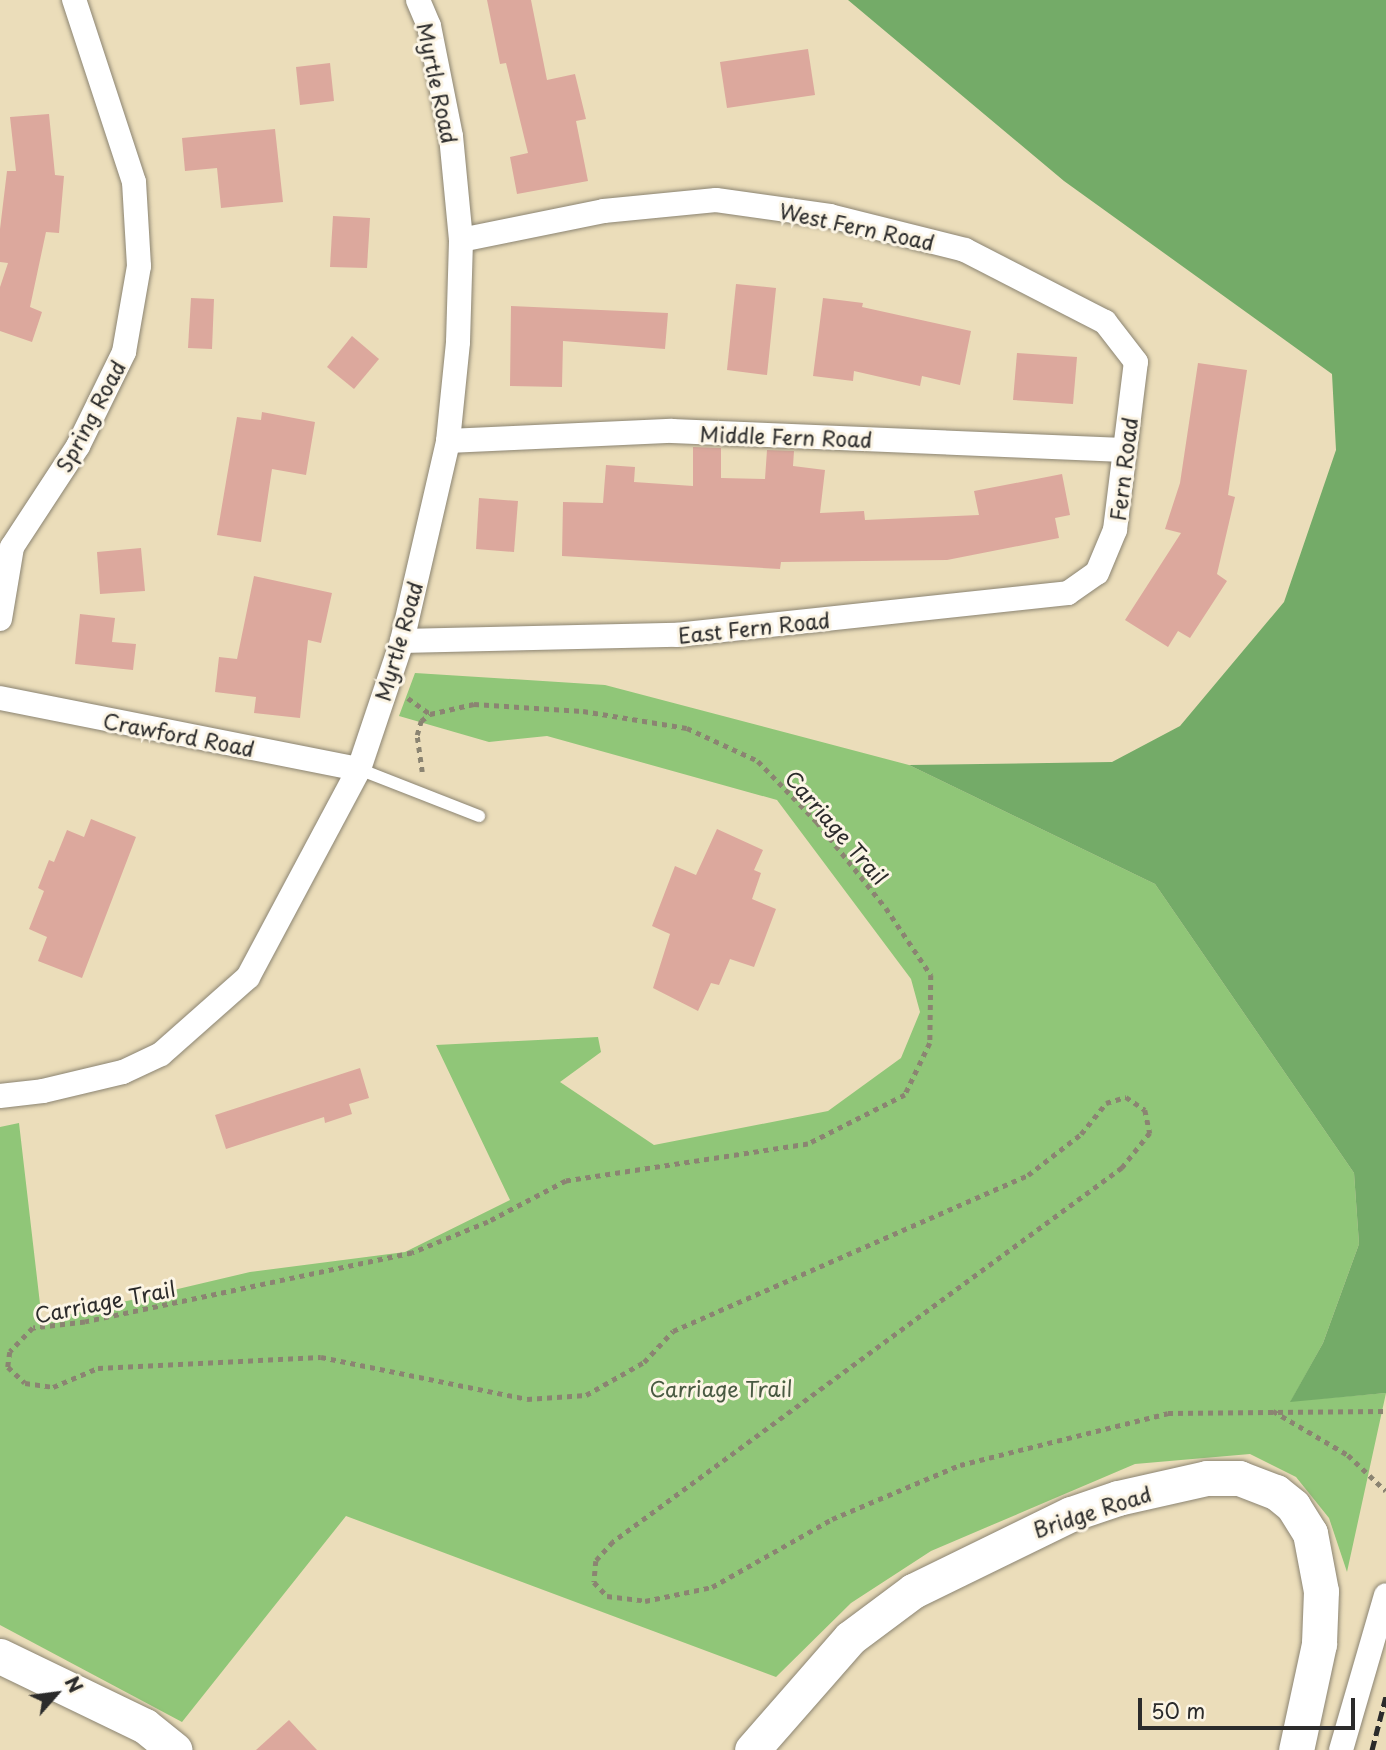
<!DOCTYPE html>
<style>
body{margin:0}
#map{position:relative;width:1386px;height:1750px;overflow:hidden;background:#ebddba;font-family:"Playpen Sans",sans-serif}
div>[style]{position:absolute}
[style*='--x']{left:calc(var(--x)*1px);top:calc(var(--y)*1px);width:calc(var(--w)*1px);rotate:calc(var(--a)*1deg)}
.green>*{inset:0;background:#90c678}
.forest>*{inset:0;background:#74ab68}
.building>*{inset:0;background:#dca89d}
.path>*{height:4.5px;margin-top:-2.25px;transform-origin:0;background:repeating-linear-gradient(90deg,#8b8472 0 5px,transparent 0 10px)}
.roads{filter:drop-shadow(0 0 2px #8b8472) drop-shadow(0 0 2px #8b8472)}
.lane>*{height:12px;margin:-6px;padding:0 6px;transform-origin:6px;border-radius:6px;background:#fff}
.street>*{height:24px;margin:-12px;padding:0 12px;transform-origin:12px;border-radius:12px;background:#fff}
.secondary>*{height:35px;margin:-17.5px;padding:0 17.5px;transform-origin:17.5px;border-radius:17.5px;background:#fff}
.rail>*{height:5px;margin-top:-2.5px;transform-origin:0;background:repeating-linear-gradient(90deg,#2b2b2b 0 10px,transparent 0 15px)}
span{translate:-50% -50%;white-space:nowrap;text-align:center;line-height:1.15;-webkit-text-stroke:6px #fcf5e5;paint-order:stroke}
.street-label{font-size:21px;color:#2b2b2b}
.park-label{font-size:21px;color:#495a42}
.north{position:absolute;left:21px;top:1659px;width:70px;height:70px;-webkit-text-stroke:5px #fcf5e5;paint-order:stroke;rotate:62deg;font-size:19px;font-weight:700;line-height:28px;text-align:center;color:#2b2b2b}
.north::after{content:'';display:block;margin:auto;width:24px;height:32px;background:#2b2b2b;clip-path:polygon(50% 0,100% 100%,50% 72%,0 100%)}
.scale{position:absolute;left:1138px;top:1698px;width:217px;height:32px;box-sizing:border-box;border:4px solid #2b2b2b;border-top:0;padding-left:9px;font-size:21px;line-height:24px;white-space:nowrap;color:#2b2b2b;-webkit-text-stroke:5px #fcf5e5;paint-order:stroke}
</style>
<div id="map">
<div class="green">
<i style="clip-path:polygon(415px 673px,605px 685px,909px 765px,1155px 884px,1354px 1173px,1359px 1244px,1323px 1343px,1291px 1401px,1386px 1393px,1347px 1572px,1329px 1518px,1296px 1477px,1250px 1454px,1135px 1464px,931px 1551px,851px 1603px,776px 1677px,346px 1516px,182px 1722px,0 1625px,0 1127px,19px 1123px,42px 1321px,250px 1272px,405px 1252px,510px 1200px,436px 1045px,598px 1037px,601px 1052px,560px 1082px,654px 1145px,828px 1111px,901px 1058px,920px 1012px,911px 979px,777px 800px,547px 736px,489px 742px,399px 716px)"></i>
</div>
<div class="forest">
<i style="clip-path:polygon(848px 0,1386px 0,1386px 1393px,1290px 1402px,1323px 1343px,1359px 1244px,1354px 1173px,1155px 884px,909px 765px,1112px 762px,1180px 726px,1284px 602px,1336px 450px,1332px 374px,1064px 181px)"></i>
</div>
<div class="building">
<i style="clip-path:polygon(487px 0,531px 0,547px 80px,575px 74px,586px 119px,576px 121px,588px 181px,517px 194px,510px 157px,528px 153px,506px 63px,500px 64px)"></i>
<i style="clip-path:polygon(808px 49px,815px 95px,727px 108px,720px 62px)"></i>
<i style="clip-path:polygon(330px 63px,334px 101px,300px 105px,296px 67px)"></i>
<i style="clip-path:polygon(49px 114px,55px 175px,64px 176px,59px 233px,46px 232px,30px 307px,42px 312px,32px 342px,0 331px,0 287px,8px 263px,0 262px,0 229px,7px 171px,16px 171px,10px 117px)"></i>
<i style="clip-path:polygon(275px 129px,283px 202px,221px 208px,217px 168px,185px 171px,182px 138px)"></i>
<i style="clip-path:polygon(333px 216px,370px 218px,367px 268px,330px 267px)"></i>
<i style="clip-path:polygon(736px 284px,776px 288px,767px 375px,727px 370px)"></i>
<i style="clip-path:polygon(191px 298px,214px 299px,212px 349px,188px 348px)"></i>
<i style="clip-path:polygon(823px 298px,863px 303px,862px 307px,971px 331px,960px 385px,922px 376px,920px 386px,854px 371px,853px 381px,813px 376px)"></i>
<i style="clip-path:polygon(511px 306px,668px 313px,665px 349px,563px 341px,562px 387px,510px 386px)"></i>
<i style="clip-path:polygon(352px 336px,379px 359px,354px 389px,327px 367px)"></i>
<i style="clip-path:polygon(1017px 353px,1077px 357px,1073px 404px,1013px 400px)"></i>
<i style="clip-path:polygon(1198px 363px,1247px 370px,1228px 495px,1235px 497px,1217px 574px,1227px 581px,1190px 638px,1178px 631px,1168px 647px,1125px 620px,1181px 533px,1165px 529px,1180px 483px)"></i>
<i style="clip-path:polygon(262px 412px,315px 422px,306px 475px,272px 469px,261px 542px,217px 535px,237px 417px,261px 420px)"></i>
<i style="clip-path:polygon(693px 447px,721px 448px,721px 478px,765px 479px,767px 450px,794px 451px,793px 466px,825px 470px,820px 513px,864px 511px,865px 520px,979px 515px,974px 491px,1062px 474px,1070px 515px,1055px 518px,1059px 538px,947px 560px,781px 562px,780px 569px,562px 556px,563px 502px,603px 503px,606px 465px,635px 467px,634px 482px,693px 486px)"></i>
<i style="clip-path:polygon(479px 498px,518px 501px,514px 552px,476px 549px)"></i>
<i style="clip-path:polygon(141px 548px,145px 591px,100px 594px,97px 552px)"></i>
<i style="clip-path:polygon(254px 576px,332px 593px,321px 643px,308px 640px,300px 718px,254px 713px,256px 697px,215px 692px,219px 657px,237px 659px)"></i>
<i style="clip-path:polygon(80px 614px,115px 618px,112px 642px,136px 644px,133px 670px,75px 664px)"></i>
<i style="clip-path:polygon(91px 819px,136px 837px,82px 978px,38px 961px,47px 937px,29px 929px,44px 891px,38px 888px,49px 860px,54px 862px,67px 830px,84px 837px)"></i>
<i style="clip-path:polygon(717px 829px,763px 850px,754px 870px,761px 873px,752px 899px,776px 909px,754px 967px,730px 959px,719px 985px,711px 983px,698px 1011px,653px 988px,670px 934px,652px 926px,675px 866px,696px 875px)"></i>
<i style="clip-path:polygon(360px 1068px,369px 1098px,349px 1104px,352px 1114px,325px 1123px,324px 1117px,226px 1149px,215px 1115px)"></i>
<i style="clip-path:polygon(289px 1720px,317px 1750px,256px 1750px)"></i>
</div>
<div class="path">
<i style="--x:408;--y:698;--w:27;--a:36"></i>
<i style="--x:422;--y:772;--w:37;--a:-98"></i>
<i style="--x:417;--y:735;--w:15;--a:-74"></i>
<i style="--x:421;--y:721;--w:11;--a:-38"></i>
<i style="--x:430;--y:714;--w:45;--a:-12.8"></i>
<i style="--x:474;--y:704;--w:109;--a:3.7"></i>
<i style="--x:583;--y:711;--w:105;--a:9.3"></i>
<i style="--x:687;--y:728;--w:78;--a:24.9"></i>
<i style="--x:758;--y:761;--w:85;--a:46"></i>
<i style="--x:817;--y:822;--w:110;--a:51.3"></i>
<i style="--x:886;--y:908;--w:81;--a:56.1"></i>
<i style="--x:931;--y:975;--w:68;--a:90.8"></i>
<i style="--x:930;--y:1043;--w:58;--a:115.7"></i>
<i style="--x:905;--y:1095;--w:109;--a:153.2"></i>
<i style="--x:808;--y:1144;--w:245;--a:171.3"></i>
<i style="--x:566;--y:1181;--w:88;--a:152.3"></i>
<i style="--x:488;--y:1222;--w:82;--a:157.8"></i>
<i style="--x:412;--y:1253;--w:334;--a:168.1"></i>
<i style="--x:85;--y:1322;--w:52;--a:173.4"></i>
<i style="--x:33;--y:1328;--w:33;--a:134"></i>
<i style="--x:10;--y:1352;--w:15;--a:98"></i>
<i style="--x:8;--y:1367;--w:23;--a:43"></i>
<i style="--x:25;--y:1383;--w:28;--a:8"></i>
<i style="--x:53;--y:1387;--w:49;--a:-22.9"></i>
<i style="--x:98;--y:1368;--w:223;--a:-2.8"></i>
<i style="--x:321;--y:1357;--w:210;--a:11.5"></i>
<i style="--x:527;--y:1399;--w:59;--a:-3.9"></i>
<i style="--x:586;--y:1395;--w:67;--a:-29.6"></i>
<i style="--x:644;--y:1362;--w:42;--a:-46.9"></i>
<i style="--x:673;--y:1331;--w:388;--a:-23.7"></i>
<i style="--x:1028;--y:1175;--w:67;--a:-37.7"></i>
<i style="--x:1081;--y:1134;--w:40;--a:-51"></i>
<i style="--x:1106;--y:1103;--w:21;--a:-17"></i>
<i style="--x:1126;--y:1097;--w:23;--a:34"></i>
<i style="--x:1145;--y:1110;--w:24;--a:78"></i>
<i style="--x:1150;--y:1133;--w:45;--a:128.7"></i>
<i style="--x:1122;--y:1168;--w:632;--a:143.69"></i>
<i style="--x:613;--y:1542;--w:25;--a:132"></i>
<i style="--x:596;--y:1561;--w:21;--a:95"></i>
<i style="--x:594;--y:1582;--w:19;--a:47"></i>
<i style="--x:607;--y:1596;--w:38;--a:7"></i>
<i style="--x:645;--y:1601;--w:68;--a:-11.8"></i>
<i style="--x:712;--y:1587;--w:138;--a:-29.5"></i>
<i style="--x:832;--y:1519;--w:139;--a:-22.9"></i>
<i style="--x:960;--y:1465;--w:214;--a:-14"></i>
<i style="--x:1168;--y:1413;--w:218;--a:-0.5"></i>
<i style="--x:1273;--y:1411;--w:87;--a:30.4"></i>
<i style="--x:1348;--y:1455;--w:52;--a:43.5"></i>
</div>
<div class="roads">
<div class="lane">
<i style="--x:359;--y:769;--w:129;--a:21.4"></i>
</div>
<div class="street">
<i style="--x:448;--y:441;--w:224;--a:-2.6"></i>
<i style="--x:672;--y:431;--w:452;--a:2.4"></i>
<i style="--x:0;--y:619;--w:73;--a:-80.5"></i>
<i style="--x:12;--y:547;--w:121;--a:-56.8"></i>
<i style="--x:78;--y:446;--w:105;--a:-63.9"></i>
<i style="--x:124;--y:352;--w:87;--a:-80.1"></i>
<i style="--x:139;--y:266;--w:84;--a:-93.4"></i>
<i style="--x:134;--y:182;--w:192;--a:-108.2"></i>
<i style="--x:402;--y:641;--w:274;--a:-1.3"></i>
<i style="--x:676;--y:635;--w:394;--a:-6.1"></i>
<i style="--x:1068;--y:593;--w:35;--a:-35"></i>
<i style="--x:1097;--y:573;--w:47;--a:-67.3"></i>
<i style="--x:1115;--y:530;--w:169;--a:-82.9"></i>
<i style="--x:1136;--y:362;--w:51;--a:-127.8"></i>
<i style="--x:1105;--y:322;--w:157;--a:-152.8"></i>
<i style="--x:965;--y:250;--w:139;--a:-165.9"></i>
<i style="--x:830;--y:216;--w:115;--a:-172"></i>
<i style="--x:716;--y:200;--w:113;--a:174.4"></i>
<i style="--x:604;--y:211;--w:146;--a:168.5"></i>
<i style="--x:0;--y:698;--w:366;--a:11.2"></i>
<i style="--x:0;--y:1096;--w:43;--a:-6.6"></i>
<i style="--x:43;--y:1091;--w:82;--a:-13.4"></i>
<i style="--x:123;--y:1072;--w:42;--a:-25.3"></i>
<i style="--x:161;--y:1054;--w:116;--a:-41.5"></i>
<i style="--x:248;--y:977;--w:236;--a:-61.9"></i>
<i style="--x:359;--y:769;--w:135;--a:-71.4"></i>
<i style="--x:402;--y:641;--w:205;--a:-77"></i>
<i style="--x:448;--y:441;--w:100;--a:-84.2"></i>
<i style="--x:458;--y:342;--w:102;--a:-88.3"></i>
<i style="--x:461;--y:240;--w:104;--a:-95.5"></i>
<i style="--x:451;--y:136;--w:112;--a:-101.3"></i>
<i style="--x:429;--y:26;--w:28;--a:-113"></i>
<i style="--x:1341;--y:1750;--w:161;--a:-73.8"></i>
</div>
<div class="secondary">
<i style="--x:0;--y:1656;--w:161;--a:25.8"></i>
<i style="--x:145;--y:1726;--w:38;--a:39"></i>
<i style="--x:752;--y:1750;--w:149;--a:-48.8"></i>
<i style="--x:850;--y:1638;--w:79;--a:-36.7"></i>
<i style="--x:913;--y:1591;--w:176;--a:-26"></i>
<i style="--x:1071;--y:1514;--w:50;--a:-18.8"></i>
<i style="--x:1118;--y:1498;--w:91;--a:-12.7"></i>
<i style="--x:1207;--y:1478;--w:32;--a:0"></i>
<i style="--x:1239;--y:1478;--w:40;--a:21"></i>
<i style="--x:1276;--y:1492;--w:22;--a:39"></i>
<i style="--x:1293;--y:1506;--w:32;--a:58"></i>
<i style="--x:1310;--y:1533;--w:59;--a:79.3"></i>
<i style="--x:1321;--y:1591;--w:53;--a:92.2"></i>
<i style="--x:1319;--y:1644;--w:108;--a:102.2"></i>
</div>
</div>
<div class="rail">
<i style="--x:1372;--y:1750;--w:56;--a:-75.5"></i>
</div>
<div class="street-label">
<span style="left:438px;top:83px;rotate:78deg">Myrtle Road</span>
<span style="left:857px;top:226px;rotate:12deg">West Fern Road</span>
<span style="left:90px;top:416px;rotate:-62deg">Spring Road</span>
<span style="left:786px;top:436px;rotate:2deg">Middle Fern Road</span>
<span style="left:1123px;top:469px;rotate:-83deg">Fern Road</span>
<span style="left:754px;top:627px;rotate:-6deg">East Fern Road</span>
<span style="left:398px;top:641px;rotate:-74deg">Myrtle Road</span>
<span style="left:179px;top:734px;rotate:11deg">Crawford Road</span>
<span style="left:837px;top:827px;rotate:49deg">Carriage Trail</span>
<span style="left:105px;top:1301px;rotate:-11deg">Carriage Trail</span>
<span style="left:1092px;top:1511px;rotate:-18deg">Bridge Road</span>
</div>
<div class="park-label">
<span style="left:721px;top:1388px">Carriage Trail</span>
</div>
<div class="north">N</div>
<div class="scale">50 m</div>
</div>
